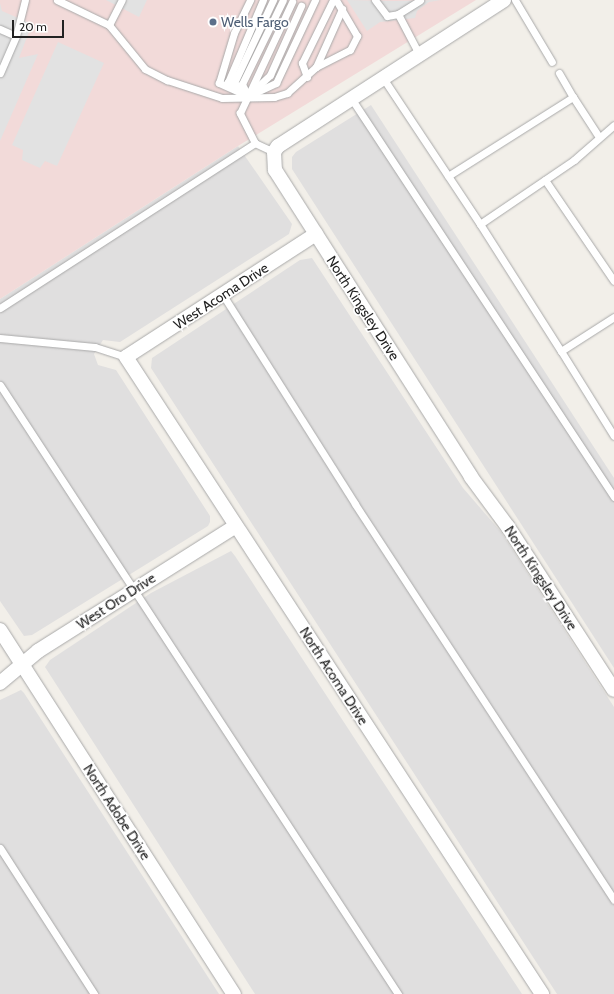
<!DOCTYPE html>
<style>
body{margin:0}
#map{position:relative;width:614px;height:994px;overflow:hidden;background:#f2efe9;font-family:Cabin,sans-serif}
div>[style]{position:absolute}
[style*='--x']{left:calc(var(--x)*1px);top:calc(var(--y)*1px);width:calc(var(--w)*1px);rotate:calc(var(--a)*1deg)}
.residential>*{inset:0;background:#e0dfdf}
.commercial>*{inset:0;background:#f2dad9}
.parking>*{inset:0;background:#e2e2e2}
.roads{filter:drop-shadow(0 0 1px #a9a9a9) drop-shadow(0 0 1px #a9a9a9)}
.service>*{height:7px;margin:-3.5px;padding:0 3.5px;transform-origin:3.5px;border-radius:3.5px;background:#fff}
.minor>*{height:14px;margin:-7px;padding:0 7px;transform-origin:7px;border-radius:7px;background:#fff}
.dots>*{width:11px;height:11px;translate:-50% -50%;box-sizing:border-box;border:2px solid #fff;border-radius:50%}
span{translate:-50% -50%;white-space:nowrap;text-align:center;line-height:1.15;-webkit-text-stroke:3.5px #fff;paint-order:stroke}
.service-label{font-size:14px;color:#4e5e75}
.left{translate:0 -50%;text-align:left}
.street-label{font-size:14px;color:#222}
.scale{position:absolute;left:12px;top:20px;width:52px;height:18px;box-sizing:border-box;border:2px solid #222;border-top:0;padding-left:5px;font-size:12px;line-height:14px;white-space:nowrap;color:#222;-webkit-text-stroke:3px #fff;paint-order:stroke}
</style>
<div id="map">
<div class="residential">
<i style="clip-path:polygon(371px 105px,614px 478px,614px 668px,292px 169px,292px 157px,296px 152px)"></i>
<i style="clip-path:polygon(238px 146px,292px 224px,289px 234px,120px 342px,103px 340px,94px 354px,98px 365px,116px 370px,210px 516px,210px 522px,208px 526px,32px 635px,24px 636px,0 601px,0 299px)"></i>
<i style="clip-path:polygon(312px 258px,463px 488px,501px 532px,614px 707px,614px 994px,557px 994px,151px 368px,152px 358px,300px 260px)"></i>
<i style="clip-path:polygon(231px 551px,235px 556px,522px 994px,255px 994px,45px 667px,50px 660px,151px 593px)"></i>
<i style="clip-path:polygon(21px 690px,24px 693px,219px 994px,0 994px,0 700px)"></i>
</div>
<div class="commercial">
<i style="clip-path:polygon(0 0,476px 0,238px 146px,0 299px)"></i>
</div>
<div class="parking">
<i style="clip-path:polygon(106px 0,147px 0,139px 17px)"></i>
<i style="clip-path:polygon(347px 0,394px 1px,441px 0,429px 2px,417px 11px,415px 18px,380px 22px,367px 31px)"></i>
<i style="clip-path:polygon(0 3px,2px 11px,32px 24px,19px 58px,38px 54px,0 141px)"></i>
<i style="clip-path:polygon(58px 42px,104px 63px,57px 166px,45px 161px,40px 168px,22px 160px,23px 150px,12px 145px)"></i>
</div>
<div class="roads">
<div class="service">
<i style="--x:57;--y:0;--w:58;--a:25.7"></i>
<i style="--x:109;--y:25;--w:57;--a:50.7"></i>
<i style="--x:145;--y:69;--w:25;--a:27"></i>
<i style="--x:167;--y:80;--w:58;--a:18.1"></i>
<i style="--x:222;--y:98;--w:52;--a:-1.1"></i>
<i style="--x:274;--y:97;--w:14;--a:-17"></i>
<i style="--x:287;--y:93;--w:39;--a:-42"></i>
<i style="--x:316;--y:67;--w:38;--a:-27"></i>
<i style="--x:350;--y:50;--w:16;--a:-63"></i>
<i style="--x:357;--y:36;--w:42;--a:-120.3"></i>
<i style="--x:375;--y:0;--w:20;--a:53"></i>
<i style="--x:387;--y:16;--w:11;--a:-10"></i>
<i style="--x:398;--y:14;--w:26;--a:-32"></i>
<i style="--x:515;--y:0;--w:72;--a:59.2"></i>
<i style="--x:398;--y:14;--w:45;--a:62.3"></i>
<i style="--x:109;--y:25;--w:28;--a:-63"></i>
<i style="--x:0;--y:29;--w:17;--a:24"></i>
<i style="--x:316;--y:67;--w:64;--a:-65.9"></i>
<i style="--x:0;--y:73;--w:40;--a:-66.6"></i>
<i style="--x:16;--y:36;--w:37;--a:-76"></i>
<i style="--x:559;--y:73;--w:28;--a:60"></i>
<i style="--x:307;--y:77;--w:15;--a:-110"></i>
<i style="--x:302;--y:63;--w:70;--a:-63.8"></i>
<i style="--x:383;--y:78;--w:175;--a:56.4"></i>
<i style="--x:480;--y:224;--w:114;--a:-34.2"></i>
<i style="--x:574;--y:160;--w:53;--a:-41.2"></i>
<i style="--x:235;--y:87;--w:9;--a:-144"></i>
<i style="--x:228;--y:82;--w:89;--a:-66.9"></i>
<i style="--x:239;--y:88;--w:7;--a:-135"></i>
<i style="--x:234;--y:83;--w:92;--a:-64.8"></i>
<i style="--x:254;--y:90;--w:22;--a:-43"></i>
<i style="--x:270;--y:75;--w:76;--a:-65.8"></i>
<i style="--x:246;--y:92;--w:9;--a:-117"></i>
<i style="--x:242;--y:84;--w:93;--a:-64"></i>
<i style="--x:246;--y:95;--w:30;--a:-156"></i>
<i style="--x:219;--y:83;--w:52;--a:-73.3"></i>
<i style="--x:234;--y:33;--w:37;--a:-64"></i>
<i style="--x:250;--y:95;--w:29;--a:-25"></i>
<i style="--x:276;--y:83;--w:92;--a:-64.8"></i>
<i style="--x:351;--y:98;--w:478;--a:56.6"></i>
<i style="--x:274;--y:152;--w:21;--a:-155"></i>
<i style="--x:255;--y:143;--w:34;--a:-117"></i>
<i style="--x:240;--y:113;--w:123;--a:-64.9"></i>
<i style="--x:448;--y:176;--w:148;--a:-32.3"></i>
<i style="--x:573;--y:97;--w:48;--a:57"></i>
<i style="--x:545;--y:180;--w:122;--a:55.7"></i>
<i style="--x:480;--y:224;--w:151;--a:57.5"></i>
<i style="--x:561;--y:351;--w:63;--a:-32.7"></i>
<i style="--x:223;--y:295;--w:247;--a:57.7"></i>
<i style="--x:355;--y:504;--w:473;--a:56.8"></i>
<i style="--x:0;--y:308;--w:304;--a:-32.9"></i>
<i style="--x:0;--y:338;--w:95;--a:5.4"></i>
<i style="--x:95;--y:347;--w:33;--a:18"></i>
<i style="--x:561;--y:351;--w:100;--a:58.1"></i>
<i style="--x:0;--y:385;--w:728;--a:56.83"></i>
<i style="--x:0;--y:848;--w:174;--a:57.2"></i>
</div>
<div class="minor">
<i style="--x:504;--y:0;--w:269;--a:147.1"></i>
<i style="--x:278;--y:146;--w:7;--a:124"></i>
<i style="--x:274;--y:152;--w:18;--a:87"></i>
<i style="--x:275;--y:170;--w:364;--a:57.4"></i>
<i style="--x:471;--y:477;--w:62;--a:53.5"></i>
<i style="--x:508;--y:527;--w:194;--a:57"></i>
<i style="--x:316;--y:234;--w:226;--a:147.1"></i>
<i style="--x:126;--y:357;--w:761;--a:56.85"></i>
<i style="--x:0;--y:630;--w:433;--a:57.3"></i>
<i style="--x:0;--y:683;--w:50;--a:-40.1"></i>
<i style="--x:38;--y:651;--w:234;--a:-32.3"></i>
</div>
</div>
<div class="dots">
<i style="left:213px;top:22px;background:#5c6f8a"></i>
</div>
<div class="service-label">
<span class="left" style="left:221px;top:22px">Wells Fargo</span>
</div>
<div class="street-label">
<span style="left:221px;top:296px;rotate:-33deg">West Acoma Drive</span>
<span style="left:363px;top:308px;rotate:57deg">North Kingsley Drive</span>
<span style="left:541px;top:578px;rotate:57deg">North Kingsley Drive</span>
<span style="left:116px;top:601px;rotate:-33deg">West Oro Drive</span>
<span style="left:334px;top:676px;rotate:57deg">North Acoma Drive</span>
<span style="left:117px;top:812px;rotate:57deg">North Adobe Drive</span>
</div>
<div class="scale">20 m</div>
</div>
